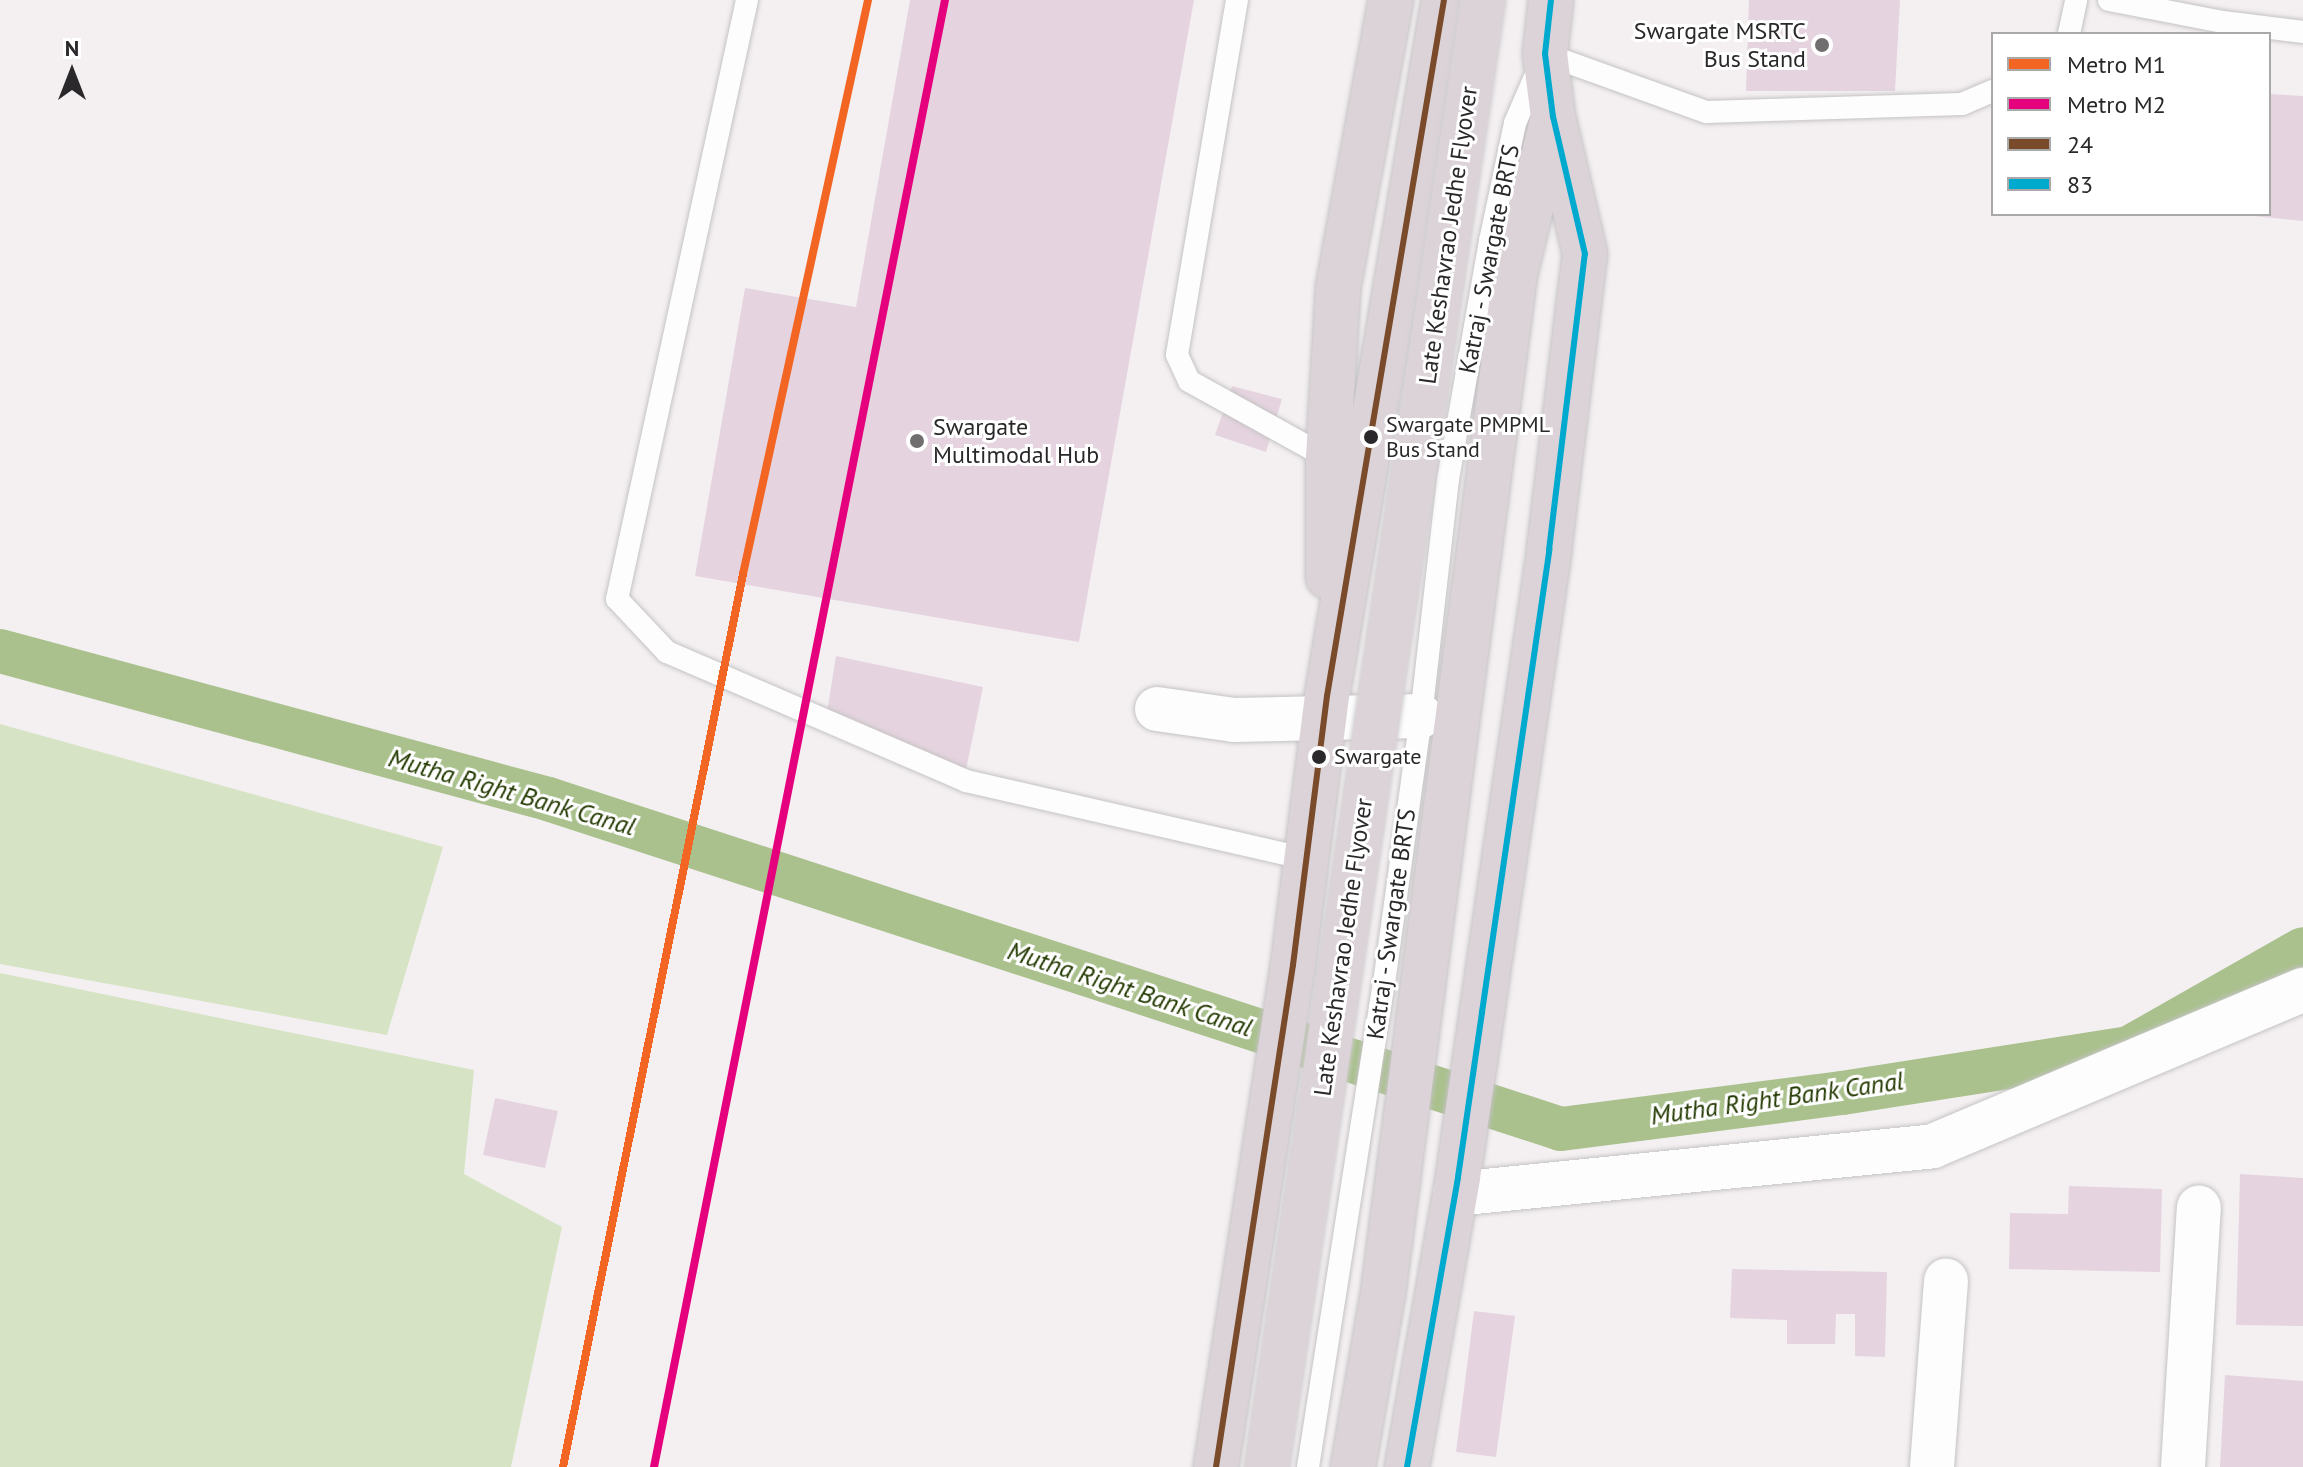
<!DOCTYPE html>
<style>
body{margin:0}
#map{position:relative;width:2303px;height:1467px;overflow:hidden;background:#f4f0f2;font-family:"PT Sans",sans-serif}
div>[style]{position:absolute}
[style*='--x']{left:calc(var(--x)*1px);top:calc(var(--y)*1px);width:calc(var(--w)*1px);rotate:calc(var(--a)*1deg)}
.green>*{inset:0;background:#d6e4c5}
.canal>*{height:44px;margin:-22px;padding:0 22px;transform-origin:22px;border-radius:22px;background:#aac18e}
.building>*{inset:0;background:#e5d4df}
.roads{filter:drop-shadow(0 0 2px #c5c3c4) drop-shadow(0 0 2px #c5c3c4)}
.lane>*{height:22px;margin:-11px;padding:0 11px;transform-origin:11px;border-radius:11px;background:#fdfdfd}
.street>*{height:44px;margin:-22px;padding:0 22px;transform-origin:22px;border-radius:22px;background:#fdfdfd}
.highway>*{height:44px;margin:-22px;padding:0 22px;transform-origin:22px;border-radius:22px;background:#dcd3d9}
.bridges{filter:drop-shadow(0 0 2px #d0ced0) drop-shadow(0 0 2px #d0ced0)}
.highway-bridge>*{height:44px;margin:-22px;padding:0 22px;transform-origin:22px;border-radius:22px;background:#dcd3d9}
.bus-1>*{height:6px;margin:-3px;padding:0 3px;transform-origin:3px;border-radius:3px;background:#7a4b2a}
.bus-2>*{height:6px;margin:-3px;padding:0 3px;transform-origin:3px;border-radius:3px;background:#00a9ce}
.metro-1>*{height:8px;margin:-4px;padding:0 4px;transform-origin:4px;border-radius:4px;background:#f26522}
.metro-2>*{height:8px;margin:-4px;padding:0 4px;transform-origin:4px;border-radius:4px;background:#e5007d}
.dots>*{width:22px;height:22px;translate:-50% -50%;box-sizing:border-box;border:4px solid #fff;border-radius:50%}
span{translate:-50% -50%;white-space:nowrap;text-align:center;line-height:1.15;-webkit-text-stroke:6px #fff;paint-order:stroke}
.bus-label{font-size:22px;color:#2a282a}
.left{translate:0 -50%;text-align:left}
.poi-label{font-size:24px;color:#2a282a}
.right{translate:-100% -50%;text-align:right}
.street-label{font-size:24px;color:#2a282a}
.water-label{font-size:26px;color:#243a02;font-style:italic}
.legend{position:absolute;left:1991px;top:32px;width:280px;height:184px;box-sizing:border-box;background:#fff;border:2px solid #aaa9aa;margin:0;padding:10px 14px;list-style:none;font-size:24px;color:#2a282a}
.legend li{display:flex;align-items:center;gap:16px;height:40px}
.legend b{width:40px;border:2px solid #aaa9aa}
.north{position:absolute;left:32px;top:32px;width:80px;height:80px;-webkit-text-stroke:6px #fff;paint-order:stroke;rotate:0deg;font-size:22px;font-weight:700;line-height:32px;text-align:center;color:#2a282a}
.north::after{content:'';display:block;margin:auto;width:28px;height:36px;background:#2a282a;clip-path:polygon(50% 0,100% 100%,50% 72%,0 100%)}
</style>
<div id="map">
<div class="green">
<i style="clip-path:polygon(0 724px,443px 847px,387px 1035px,0 964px)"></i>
<i style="clip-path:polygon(0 973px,474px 1070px,464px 1174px,562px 1227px,511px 1467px,0 1467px)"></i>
</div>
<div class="canal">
<i style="--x:0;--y:651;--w:568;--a:15.11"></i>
<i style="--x:548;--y:799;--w:1065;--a:18.04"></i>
<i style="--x:1561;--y:1129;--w:283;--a:-7.3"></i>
<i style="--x:1842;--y:1093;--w:291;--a:-8.9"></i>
<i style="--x:2129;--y:1048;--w:200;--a:-29.6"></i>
</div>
<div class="building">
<i style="clip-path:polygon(910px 0,1194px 0,1079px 642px,695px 576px,745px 288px,856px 307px)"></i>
<i style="clip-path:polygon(1749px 0,1900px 0,1895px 91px,1746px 91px)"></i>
<i style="clip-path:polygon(2269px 94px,2303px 96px,2303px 221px,2254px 216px,2269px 214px)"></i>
<i style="clip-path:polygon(1232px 386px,1282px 399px,1266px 452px,1215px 435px)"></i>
<i style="clip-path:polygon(836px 656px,983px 687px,966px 770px,827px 712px)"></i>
<i style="clip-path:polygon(495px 1098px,558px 1111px,545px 1168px,483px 1155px)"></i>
<i style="clip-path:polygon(2240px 1174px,2303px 1178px,2303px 1326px,2236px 1325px)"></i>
<i style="clip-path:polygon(2069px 1186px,2162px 1189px,2160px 1272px,2009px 1269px,2010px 1213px,2068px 1214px)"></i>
<i style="clip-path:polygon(1732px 1269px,1887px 1272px,1885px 1357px,1855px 1356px,1855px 1314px,1836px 1314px,1835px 1344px,1787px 1344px,1787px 1320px,1730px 1318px)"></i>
<i style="clip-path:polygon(1474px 1311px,1515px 1316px,1496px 1457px,1456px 1452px)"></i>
<i style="clip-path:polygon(2225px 1375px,2303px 1381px,2303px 1467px,2220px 1467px)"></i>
</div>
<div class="roads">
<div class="lane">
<i style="--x:747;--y:0;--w:613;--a:102.24"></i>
<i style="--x:617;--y:599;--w:73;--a:46.7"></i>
<i style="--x:667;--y:652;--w:326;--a:23.3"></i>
<i style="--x:966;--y:781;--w:350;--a:12.9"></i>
<i style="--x:1237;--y:0;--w:360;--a:99.6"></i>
<i style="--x:1177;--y:355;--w:29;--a:65"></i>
<i style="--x:1189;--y:381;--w:159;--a:29"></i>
<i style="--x:2109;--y:0;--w:116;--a:10.9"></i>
<i style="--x:2223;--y:22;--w:81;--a:7.1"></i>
<i style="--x:2069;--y:34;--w:35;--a:-78"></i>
<i style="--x:1308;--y:1467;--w:490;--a:-81.1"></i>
<i style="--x:1384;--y:983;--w:270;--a:-82.1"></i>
<i style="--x:1421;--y:716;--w:239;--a:-83.5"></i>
<i style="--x:1448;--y:479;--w:242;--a:-80"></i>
<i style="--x:1490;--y:241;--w:121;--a:-78"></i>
<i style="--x:1515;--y:123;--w:75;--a:-66.5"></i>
<i style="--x:1545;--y:54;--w:171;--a:19.8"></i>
<i style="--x:1706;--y:112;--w:256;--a:-1.8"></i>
<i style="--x:1962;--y:104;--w:34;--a:-23"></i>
</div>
<div class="street">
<i style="--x:1157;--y:709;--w:78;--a:8.1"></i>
<i style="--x:1234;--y:720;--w:187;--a:-1.2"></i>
<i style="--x:1455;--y:1194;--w:480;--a:-5.7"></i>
<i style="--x:1933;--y:1146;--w:402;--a:-22.9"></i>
<i style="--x:1932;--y:1467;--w:187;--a:-85.7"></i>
<i style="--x:2183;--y:1467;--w:260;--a:-86.5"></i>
</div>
<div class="highway">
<i style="--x:1328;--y:577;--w:119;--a:-90"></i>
<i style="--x:1328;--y:458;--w:170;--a:-86.6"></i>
<i style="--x:1338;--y:288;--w:293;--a:-79.6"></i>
<i style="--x:1216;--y:1467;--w:508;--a:-81.28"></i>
<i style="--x:1293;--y:965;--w:271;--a:-82.8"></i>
<i style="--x:1327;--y:696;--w:706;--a:-80.46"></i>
<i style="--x:1353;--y:1467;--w:176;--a:-80.2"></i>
<i style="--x:1383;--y:1294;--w:1029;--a:-82.63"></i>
<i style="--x:1515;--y:274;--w:153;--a:-76.4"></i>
<i style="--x:1407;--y:1467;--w:294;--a:-80"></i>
<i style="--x:1458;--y:1177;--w:167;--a:-81.7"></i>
<i style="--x:1482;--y:1012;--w:467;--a:-81.7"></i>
<i style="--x:1549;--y:550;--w:298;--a:-83.1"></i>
<i style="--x:1585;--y:254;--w:141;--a:-103.1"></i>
<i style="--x:1553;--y:117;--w:64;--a:-97.2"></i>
<i style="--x:1545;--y:54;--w:54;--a:-83.7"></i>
</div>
</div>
<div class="bridges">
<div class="highway-bridge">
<i style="--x:1267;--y:1467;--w:1483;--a:-81.62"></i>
</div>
</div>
<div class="bus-1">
<i style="--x:1216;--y:1467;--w:508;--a:-81.28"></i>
<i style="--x:1293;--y:965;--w:271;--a:-82.8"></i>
<i style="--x:1327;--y:696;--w:706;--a:-80.46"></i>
</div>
<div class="bus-2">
<i style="--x:1407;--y:1467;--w:294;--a:-80"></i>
<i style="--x:1458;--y:1177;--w:167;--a:-81.7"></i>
<i style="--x:1482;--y:1012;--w:467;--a:-81.7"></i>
<i style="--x:1549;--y:550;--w:298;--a:-83.1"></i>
<i style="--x:1585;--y:254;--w:141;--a:-103.1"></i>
<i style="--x:1553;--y:117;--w:64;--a:-97.2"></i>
<i style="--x:1545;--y:54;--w:54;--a:-83.7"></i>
</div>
<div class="metro-1">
<i style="--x:563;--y:1467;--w:911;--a:-78.6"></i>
<i style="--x:743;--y:574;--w:587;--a:-77.71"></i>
</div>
<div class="metro-2">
<i style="--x:654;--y:1467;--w:1496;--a:-78.78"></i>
</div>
<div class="dots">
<i style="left:1822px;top:45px;background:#716e70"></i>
<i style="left:1371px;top:437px;background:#2a282a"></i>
<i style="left:917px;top:441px;background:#716e70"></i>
<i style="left:1319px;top:757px;background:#2a282a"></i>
</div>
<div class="bus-label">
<span class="left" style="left:1386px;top:437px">Swargate PMPML<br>Bus Stand</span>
<span class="left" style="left:1334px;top:757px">Swargate</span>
</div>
<div class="poi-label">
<span class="right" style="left:1806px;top:45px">Swargate MSRTC<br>Bus Stand</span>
<span class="left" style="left:933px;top:441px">Swargate<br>Multimodal Hub</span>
</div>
<div class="street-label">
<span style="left:1448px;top:235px;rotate:-82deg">Late Keshavrao Jedhe Flyover</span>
<span style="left:1489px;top:259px;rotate:-79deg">Katraj - Swargate BRTS</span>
<span style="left:1391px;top:924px;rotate:-82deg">Katraj - Swargate BRTS</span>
<span style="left:1343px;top:947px;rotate:-82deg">Late Keshavrao Jedhe Flyover</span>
</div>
<div class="water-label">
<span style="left:512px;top:792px;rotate:16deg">Mutha Right Bank Canal</span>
<span style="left:1130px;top:989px;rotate:18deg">Mutha Right Bank Canal</span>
<span style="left:1777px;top:1098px;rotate:-8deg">Mutha Right Bank Canal</span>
</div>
<ul class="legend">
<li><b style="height:10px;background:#f26522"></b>Metro M1</li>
<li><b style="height:10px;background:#e5007d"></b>Metro M2</li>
<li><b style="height:10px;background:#7a4b2a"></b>24</li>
<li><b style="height:10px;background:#00a9ce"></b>83</li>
</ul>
<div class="north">N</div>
</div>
